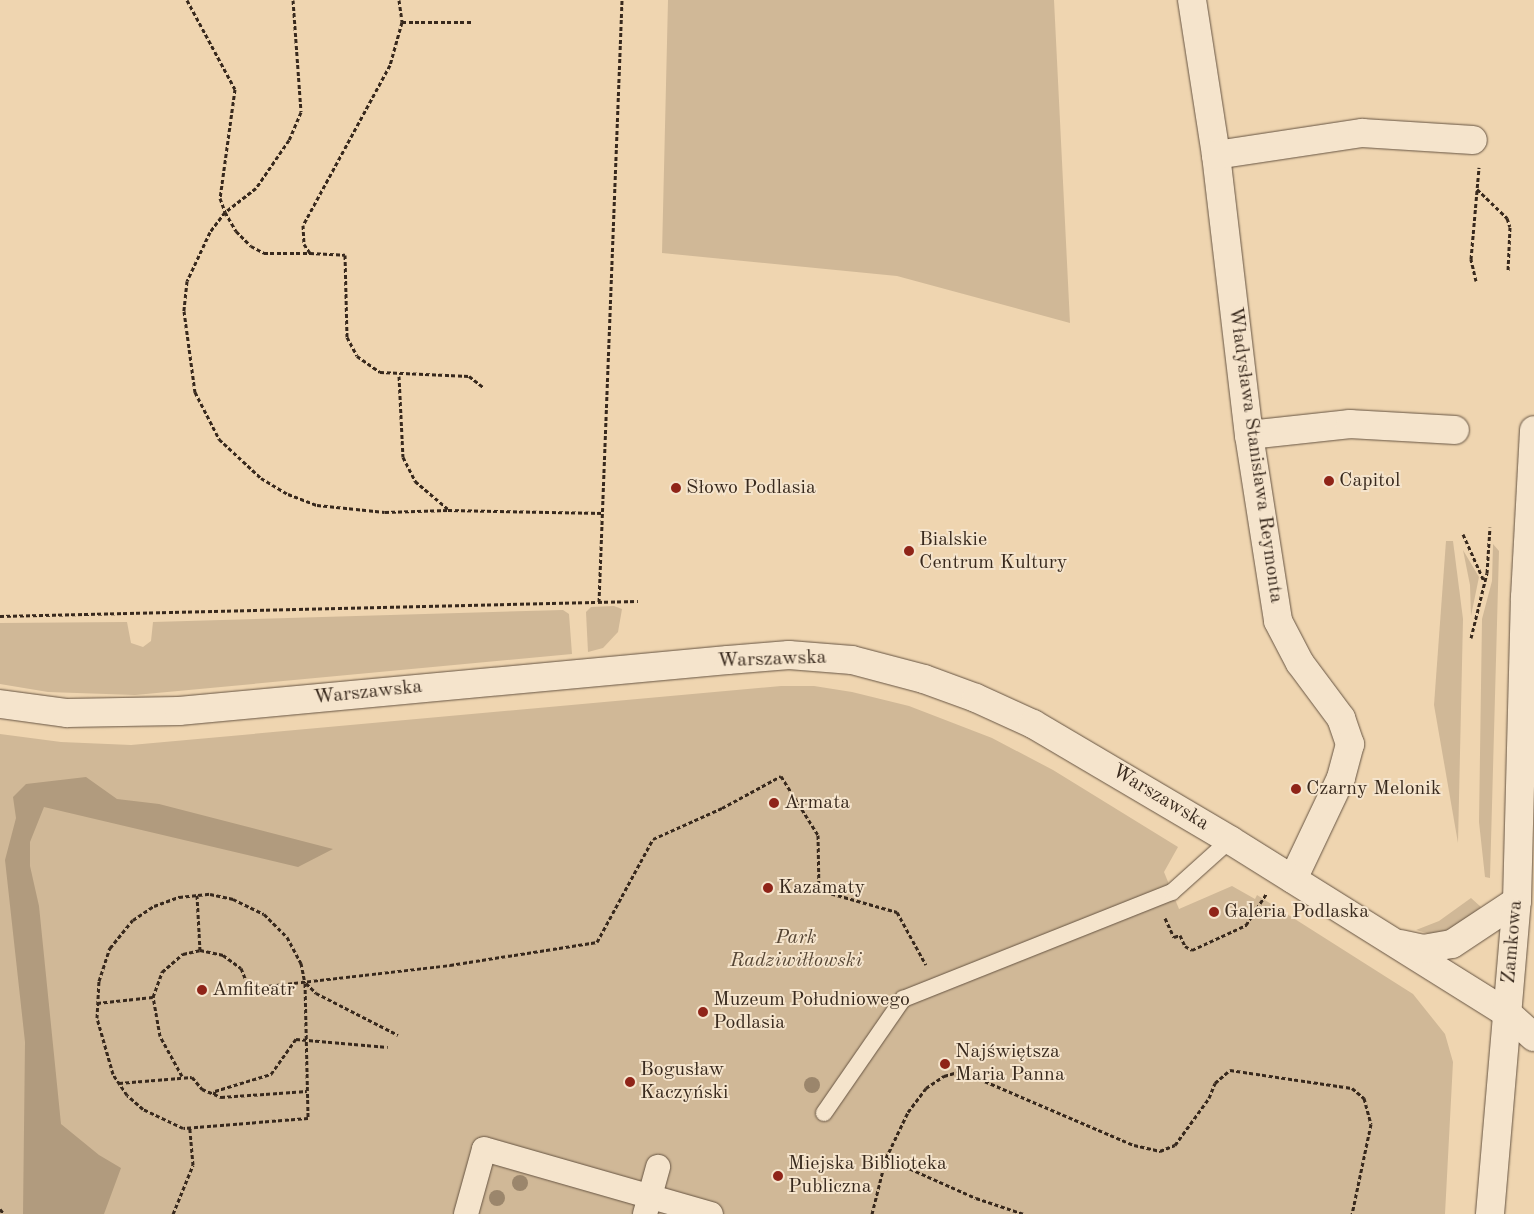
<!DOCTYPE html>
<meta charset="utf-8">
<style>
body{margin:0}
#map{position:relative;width:1534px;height:1214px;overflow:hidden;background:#efd5b0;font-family:"Old Standard TT",serif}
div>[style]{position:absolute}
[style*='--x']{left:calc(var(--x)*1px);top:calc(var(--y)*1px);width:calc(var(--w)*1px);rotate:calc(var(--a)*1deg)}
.green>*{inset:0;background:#d0b897}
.water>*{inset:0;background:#b19b7e}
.path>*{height:3px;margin-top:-1.5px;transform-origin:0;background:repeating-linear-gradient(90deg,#38291d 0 4px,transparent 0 6.5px)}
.roads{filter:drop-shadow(0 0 1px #665442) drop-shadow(0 0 1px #665442)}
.service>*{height:16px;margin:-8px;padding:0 8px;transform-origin:8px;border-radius:8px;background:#f5e4cc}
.pedestrian>*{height:24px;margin:-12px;padding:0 12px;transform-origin:12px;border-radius:12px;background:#f5e4cc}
.minor>*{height:28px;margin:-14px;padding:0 14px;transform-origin:14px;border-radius:14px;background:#f5e4cc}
.tertiary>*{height:28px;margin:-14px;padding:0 14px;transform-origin:14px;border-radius:14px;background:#f5e4cc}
.secondary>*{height:28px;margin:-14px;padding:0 14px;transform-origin:14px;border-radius:14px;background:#f5e4cc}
.trees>*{width:16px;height:16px;margin:-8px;border-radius:50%;background:#9b866c}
.dots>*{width:14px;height:14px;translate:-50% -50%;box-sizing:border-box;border:2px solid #f5e4cc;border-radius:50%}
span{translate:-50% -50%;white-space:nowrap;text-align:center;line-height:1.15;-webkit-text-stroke:4px #f5e4cc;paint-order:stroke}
.street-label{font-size:20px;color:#38291d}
.poi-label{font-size:20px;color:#38291d}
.left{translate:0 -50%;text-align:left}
.park-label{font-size:20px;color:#564635;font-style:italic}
</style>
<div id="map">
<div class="green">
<i style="clip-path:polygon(668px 0,1054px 0,1070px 323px,897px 276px,662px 253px)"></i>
<i style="clip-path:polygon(1446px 541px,1453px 541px,1463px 619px,1458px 843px,1434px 705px)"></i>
<i style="clip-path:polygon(1493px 544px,1499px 551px,1490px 878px,1485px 877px,1479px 822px,1482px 619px,1492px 581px)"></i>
<i style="clip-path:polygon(1463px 550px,1479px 577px,1471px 616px,1470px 585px)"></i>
<i style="clip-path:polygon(614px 606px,622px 609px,618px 632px,603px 648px,588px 652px,586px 612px,591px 607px)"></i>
<i style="clip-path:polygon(563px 610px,569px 614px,572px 654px,135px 695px,48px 692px,0 684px,0 623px,127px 622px,131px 643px,143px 647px,151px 641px,153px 622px)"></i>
<i style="clip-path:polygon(781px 686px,814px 686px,852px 692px,909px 706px,992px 738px,1053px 770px,1178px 847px,1164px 872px,1179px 909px,1232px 886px,1255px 899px,1257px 895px,1413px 994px,1445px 1034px,1453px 1062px,1445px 1214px,0 1214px,0 734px,61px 742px,131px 745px)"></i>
<i style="clip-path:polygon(1471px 898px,1481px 907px,1452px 931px,1433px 935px,1416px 930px,1439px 921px)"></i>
</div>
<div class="water">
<i style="clip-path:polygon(86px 777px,117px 799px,159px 804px,333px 849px,298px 867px,44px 807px,30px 842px,30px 866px,39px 906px,61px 1124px,99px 1155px,121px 1168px,104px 1214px,23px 1214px,25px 1042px,5px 860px,16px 818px,13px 797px,26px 784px)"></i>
</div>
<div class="path">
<i style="--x:187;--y:0;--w:101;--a:61.7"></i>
<i style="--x:235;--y:89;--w:110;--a:97.8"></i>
<i style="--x:220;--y:198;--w:15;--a:70"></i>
<i style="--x:225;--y:212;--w:22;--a:60"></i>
<i style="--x:236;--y:231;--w:21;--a:45"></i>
<i style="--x:251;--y:246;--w:15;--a:28"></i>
<i style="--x:264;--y:253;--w:46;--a:0"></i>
<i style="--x:293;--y:0;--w:112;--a:85.9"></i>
<i style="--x:301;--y:112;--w:30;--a:113"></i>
<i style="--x:289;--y:140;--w:58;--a:124.5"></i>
<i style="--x:256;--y:188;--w:39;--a:142"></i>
<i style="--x:225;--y:212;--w:25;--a:127"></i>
<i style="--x:210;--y:232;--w:54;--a:115.1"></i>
<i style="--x:187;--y:281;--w:30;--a:96"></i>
<i style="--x:184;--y:311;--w:82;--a:82.3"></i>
<i style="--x:195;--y:392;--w:53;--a:62.9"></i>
<i style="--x:219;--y:439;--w:57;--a:42.9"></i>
<i style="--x:261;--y:478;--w:31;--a:31"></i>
<i style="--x:288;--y:494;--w:31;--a:21"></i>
<i style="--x:317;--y:505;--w:68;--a:5.9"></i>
<i style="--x:385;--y:512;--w:63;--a:-1.8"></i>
<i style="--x:448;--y:510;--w:156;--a:1.1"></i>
<i style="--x:399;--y:0;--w:22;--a:82"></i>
<i style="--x:402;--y:22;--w:70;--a:0"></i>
<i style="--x:402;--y:22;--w:45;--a:105.6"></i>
<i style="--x:390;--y:65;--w:182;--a:118.5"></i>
<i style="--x:303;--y:225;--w:19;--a:87"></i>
<i style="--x:304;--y:244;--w:11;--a:56"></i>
<i style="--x:310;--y:253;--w:35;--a:3"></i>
<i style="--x:345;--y:255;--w:82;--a:88.6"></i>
<i style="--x:347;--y:337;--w:21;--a:62"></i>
<i style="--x:357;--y:356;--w:28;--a:35"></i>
<i style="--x:380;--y:372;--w:89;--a:2.6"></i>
<i style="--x:469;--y:376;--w:18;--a:38"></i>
<i style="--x:1477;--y:189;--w:42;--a:44"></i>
<i style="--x:1507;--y:218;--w:9;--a:72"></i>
<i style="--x:1510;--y:227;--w:44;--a:92.6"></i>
<i style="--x:1476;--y:281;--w:23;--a:-103"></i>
<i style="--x:1471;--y:259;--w:92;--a:-85"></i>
<i style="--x:399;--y:376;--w:81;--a:87.2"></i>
<i style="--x:403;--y:457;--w:27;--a:63"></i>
<i style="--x:415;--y:481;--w:43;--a:40.3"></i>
<i style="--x:1463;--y:534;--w:51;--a:65.9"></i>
<i style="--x:599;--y:602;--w:602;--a:-87.81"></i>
<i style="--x:0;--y:616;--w:638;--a:-1.35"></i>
<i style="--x:1471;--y:638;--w:67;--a:-76.2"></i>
<i style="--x:1487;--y:573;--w:46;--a:-86.3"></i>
<i style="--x:210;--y:894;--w:24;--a:12"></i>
<i style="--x:233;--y:899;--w:34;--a:26"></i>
<i style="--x:264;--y:914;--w:33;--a:45"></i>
<i style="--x:287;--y:937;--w:30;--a:62"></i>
<i style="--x:301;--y:963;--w:20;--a:79"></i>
<i style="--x:305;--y:983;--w:135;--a:88.7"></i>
<i style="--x:308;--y:1118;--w:125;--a:175.4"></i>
<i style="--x:183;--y:1128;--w:44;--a:-154.6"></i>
<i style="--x:143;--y:1109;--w:21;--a:-139"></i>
<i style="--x:127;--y:1095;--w:25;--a:-124"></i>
<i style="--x:113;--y:1074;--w:58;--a:-105.9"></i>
<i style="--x:97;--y:1018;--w:37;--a:-87"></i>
<i style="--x:99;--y:981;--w:35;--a:-72"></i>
<i style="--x:110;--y:948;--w:36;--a:-51"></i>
<i style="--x:133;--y:920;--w:25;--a:-34"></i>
<i style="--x:154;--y:906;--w:27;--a:-20"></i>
<i style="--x:179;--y:897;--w:31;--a:-6"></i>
<i style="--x:197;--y:895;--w:55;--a:86.9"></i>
<i style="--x:1165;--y:918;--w:21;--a:65"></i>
<i style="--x:1174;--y:937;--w:6;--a:-18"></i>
<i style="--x:1180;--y:935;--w:12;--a:66"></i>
<i style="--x:1185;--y:946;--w:8;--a:30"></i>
<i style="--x:1192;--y:950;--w:60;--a:-24.8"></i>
<i style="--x:1246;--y:925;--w:37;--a:-57"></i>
<i style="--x:306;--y:983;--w:14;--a:45"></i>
<i style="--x:316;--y:993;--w:92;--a:27.1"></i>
<i style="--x:97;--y:1003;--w:56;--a:-6.1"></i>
<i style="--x:182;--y:1076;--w:46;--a:-118.8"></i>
<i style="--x:160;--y:1036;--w:40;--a:-100"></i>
<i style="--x:153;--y:997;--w:27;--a:-70"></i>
<i style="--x:162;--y:972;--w:28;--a:-41"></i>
<i style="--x:183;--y:954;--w:17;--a:-13"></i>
<i style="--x:200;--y:950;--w:24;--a:12"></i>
<i style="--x:223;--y:955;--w:22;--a:36"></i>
<i style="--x:241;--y:968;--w:22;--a:68"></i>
<i style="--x:249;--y:988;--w:202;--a:-6.5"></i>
<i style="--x:450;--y:965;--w:149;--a:-8.9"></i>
<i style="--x:597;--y:942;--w:117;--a:-61.5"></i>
<i style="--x:653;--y:839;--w:76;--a:-24.2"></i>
<i style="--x:722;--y:808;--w:67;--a:-28.5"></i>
<i style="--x:781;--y:776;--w:70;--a:57.9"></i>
<i style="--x:818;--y:835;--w:55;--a:89"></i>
<i style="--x:819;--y:890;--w:81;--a:15.8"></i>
<i style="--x:897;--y:912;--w:60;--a:61.3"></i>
<i style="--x:119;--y:1083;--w:73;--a:-4.7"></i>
<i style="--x:192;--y:1077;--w:16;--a:50"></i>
<i style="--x:202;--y:1089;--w:21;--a:23"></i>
<i style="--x:221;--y:1097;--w:86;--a:-4"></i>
<i style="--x:214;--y:1095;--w:4;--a:-76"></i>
<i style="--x:215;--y:1091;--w:59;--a:-16.9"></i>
<i style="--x:271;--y:1074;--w:43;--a:-54.5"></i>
<i style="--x:296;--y:1039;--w:92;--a:5"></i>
<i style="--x:886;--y:1158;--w:98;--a:24"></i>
<i style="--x:976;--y:1198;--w:51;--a:18.4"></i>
<i style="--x:0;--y:1209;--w:6;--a:51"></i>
<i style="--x:173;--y:1214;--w:53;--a:-67.8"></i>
<i style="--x:193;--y:1165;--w:37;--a:-95"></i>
<i style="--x:872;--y:1214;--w:58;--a:-76"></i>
<i style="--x:886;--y:1158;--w:51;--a:-64.4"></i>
<i style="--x:908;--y:1112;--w:30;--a:-53"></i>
<i style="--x:926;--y:1088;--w:22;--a:-34"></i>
<i style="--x:944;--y:1076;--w:18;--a:-16"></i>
<i style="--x:961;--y:1071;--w:188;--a:23.2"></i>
<i style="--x:1134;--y:1145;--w:27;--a:13"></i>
<i style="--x:1160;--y:1151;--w:16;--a:-22"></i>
<i style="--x:1175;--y:1145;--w:58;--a:-54.1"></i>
<i style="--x:1209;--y:1098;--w:16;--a:-68"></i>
<i style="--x:1215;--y:1083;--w:20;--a:-41"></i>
<i style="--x:1230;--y:1070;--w:123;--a:8.4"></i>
<i style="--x:1352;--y:1088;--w:16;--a:40"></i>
<i style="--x:1364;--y:1098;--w:27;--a:75"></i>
<i style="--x:1371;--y:1124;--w:92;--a:101.9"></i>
</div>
<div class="roads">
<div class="service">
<i style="--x:824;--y:1113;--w:139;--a:-55.3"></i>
<i style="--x:903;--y:999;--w:289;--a:-21.7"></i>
<i style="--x:1172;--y:892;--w:78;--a:-41.9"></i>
</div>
<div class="pedestrian">
<i style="--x:466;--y:1214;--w:67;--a:-74.5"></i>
<i style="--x:484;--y:1149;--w:236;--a:16"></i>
<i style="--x:645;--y:1214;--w:49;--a:-74.5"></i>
</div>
<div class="minor">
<i style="--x:1192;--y:0;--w:157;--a:81.2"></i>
<i style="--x:1216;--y:155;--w:282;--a:83.3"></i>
<i style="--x:1249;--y:435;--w:188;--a:81.1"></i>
<i style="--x:1278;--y:621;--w:47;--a:62.4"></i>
<i style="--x:1300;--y:663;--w:69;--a:53.3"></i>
<i style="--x:1341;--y:718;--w:28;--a:71"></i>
<i style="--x:1350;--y:744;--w:35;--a:105"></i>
<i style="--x:1341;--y:778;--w:112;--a:115.4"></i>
<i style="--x:1216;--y:155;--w:148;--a:-8.6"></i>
<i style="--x:1362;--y:133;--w:111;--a:3.6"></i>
<i style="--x:1249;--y:435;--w:102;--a:-6.2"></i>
<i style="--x:1350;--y:424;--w:105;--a:3.3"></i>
<i style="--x:1507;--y:1013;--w:36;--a:42"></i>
</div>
<div class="tertiary">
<i style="--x:0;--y:704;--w:68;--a:7.7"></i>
<i style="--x:67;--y:713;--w:112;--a:-1"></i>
<i style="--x:179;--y:711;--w:551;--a:-5.31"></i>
<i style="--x:728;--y:660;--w:61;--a:-4.7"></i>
<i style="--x:789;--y:655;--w:63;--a:4.5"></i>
<i style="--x:852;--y:660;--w:74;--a:14.8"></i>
<i style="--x:924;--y:679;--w:55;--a:20.1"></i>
<i style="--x:976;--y:698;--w:63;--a:24.5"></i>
<i style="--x:1033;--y:724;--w:229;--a:30.5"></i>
<i style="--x:1230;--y:840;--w:327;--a:32"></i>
<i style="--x:1400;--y:944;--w:24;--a:12"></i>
<i style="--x:1423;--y:949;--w:29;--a:-10"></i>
<i style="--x:1452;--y:944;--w:78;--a:-33.5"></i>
</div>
<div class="secondary">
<i style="--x:1490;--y:1214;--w:314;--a:-85.1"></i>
<i style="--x:1517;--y:901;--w:304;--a:-88.5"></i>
<i style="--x:1525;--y:597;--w:167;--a:-86.9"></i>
</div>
</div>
<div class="trees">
<i style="left:812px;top:1085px"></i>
<i style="left:520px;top:1183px"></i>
<i style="left:497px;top:1198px"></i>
</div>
<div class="dots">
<i style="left:1329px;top:481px;background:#8f2418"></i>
<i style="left:676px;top:488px;background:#8f2418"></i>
<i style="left:909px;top:551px;background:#8f2418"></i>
<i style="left:1296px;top:789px;background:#8f2418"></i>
<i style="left:774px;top:803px;background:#8f2418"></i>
<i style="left:768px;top:888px;background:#8f2418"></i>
<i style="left:1214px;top:912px;background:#8f2418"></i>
<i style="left:202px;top:990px;background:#8f2418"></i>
<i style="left:703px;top:1012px;background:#8f2418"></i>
<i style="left:945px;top:1064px;background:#8f2418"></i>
<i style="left:630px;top:1082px;background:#8f2418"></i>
<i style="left:778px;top:1176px;background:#8f2418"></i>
</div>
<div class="street-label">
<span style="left:1255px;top:455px;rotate:82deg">Władysława Stanisława Reymonta</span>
<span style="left:772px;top:660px;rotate:-2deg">Warszawska</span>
<span style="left:368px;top:693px;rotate:-6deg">Warszawska</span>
<span style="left:1160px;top:798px;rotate:31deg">Warszawska</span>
<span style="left:1513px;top:942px;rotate:-85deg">Zamkowa</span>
</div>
<div class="poi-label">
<span class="left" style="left:1339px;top:481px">Capitol</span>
<span class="left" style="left:686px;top:488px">Słowo Podlasia</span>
<span class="left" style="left:919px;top:552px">Bialskie<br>Centrum Kultury</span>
<span class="left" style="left:1306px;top:789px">Czarny Melonik</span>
<span class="left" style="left:784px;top:803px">Armata</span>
<span class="left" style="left:778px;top:888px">Kazamaty</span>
<span class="left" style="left:1224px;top:912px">Galeria Podlaska</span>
<span class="left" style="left:212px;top:990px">Amfiteatr</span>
<span class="left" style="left:713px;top:1012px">Muzeum Południowego<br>Podlasia</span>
<span class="left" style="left:955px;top:1064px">Najświętsza<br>Maria Panna</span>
<span class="left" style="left:640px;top:1082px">Bogusław<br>Kaczyński</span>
<span class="left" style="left:788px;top:1176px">Miejska Biblioteka<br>Publiczna</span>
</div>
<div class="park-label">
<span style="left:796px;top:950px">Park<br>Radziwiłłowski</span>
</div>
</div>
